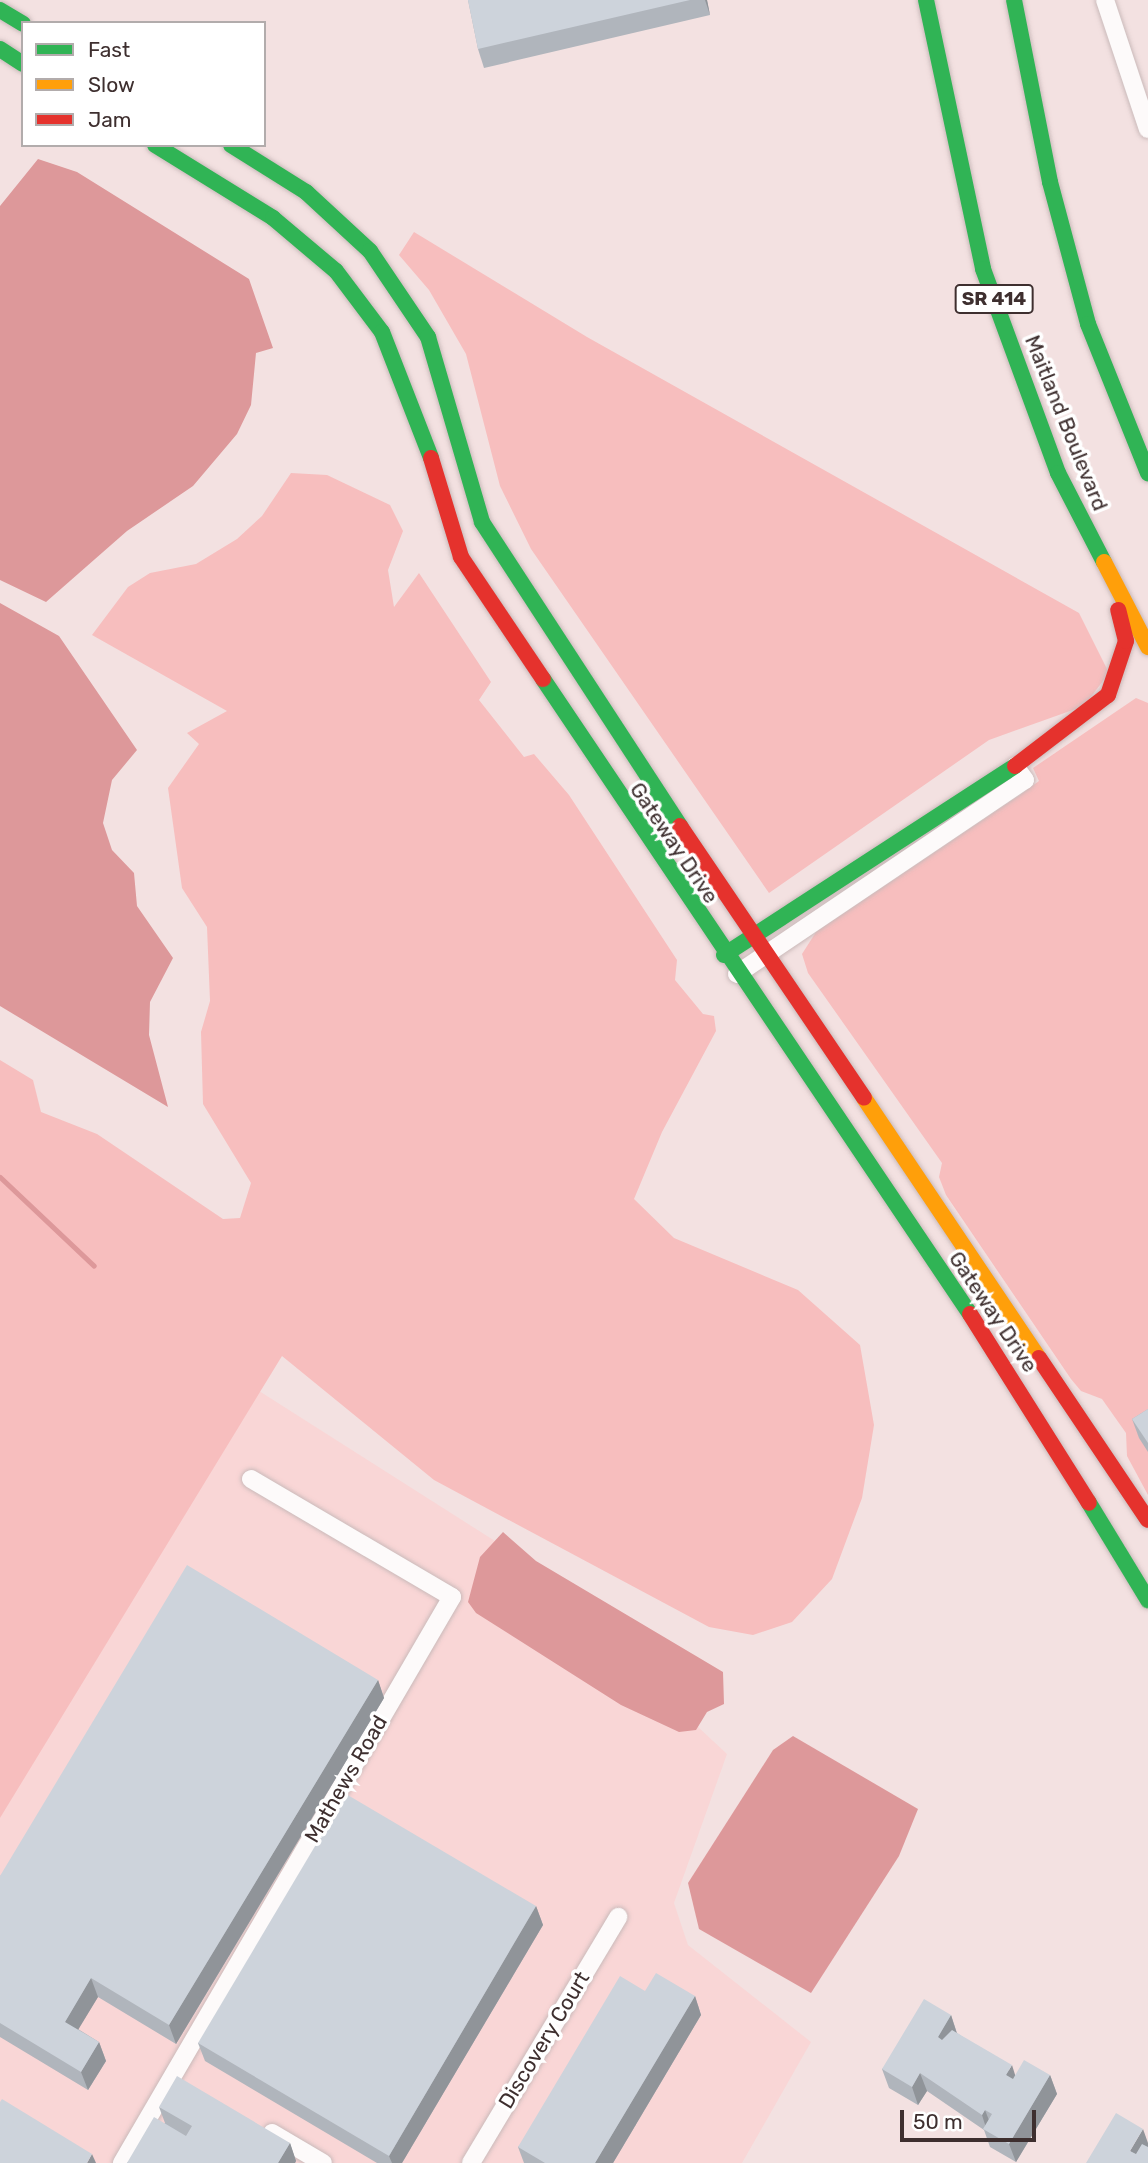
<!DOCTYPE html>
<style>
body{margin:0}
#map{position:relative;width:1148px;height:2163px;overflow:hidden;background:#f3e1e1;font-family:Rubik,sans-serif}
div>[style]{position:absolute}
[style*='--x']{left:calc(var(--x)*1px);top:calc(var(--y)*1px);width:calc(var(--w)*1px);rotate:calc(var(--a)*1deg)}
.built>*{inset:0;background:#f9d6d6}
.green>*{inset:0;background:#f7bebe}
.water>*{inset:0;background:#dd989a}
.stream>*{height:5px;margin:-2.5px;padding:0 2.5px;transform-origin:2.5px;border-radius:2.5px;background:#dd989a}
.roads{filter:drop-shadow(0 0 2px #cababa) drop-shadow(0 0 2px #cababa)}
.street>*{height:18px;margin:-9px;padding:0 9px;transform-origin:9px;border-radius:9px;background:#fdfafa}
.fast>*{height:16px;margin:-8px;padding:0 8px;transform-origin:8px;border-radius:8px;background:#30b455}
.slow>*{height:16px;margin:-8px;padding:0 8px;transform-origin:8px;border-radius:8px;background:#ff9f0a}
.jam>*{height:16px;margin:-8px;padding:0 8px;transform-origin:8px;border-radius:8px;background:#e5322d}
.wall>*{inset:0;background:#b0b5bc}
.shaded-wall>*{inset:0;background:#909499}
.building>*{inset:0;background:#cdd3db}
span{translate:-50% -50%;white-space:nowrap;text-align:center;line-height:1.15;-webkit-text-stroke:7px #fff;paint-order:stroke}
.shield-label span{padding:2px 5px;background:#fff;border:2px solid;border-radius:5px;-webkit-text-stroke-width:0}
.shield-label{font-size:19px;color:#3e2f2f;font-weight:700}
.street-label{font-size:21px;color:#3e2f2f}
.legend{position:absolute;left:21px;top:21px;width:245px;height:126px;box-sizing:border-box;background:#fff;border:2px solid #b2acac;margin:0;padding:9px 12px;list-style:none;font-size:21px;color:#3e2f2f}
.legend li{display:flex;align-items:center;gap:14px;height:35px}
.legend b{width:35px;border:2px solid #b2acac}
.scale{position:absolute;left:900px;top:2110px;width:136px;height:32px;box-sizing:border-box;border:4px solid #3e2f2f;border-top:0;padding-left:9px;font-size:21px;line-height:24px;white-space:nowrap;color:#3e2f2f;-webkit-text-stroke:5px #fff;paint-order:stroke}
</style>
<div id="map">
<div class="built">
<i style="clip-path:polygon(248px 1384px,506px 1548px,727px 1754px,674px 1903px,688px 1945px,811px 2042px,742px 2163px,0 2163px,0 1811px)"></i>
</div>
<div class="green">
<i style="clip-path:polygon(414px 232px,587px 337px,1079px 613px,1109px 673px,1084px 706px,989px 740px,769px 893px,531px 549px,500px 486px,466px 354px,429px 290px,399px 255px)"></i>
<i style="clip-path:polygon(291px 473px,327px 475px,390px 505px,403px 531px,388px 570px,394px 607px,419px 573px,491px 682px,479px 700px,524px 757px,534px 754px,569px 795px,677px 960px,675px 980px,703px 1014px,714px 1016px,716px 1031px,662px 1132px,634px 1199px,674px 1238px,798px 1290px,860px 1345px,874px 1425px,862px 1498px,832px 1579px,792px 1622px,753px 1635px,709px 1627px,434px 1480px,282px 1356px,0 1818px,0 1060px,33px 1080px,41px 1112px,97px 1134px,223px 1219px,240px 1218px,251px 1183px,203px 1104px,201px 1032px,210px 1001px,207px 927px,182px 888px,168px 788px,199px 744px,187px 733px,227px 711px,92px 635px,128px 587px,150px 573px,196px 564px,237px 539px,262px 516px)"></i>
<i style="clip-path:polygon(1136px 698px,1148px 703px,1148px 1495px,1127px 1456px,1126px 1433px,1102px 1399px,1081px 1391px,1071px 1379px,946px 1195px,939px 1177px,942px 1163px,808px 973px,802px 954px,816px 932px,1020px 795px,1039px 781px,1033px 768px)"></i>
</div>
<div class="water">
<i style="clip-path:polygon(38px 159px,77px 172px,249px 279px,273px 348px,256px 353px,251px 405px,237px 434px,193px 486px,127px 531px,46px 602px,0 580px,0 206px)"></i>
<i style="clip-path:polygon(0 603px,59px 636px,137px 750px,112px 780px,103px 823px,112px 850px,134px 873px,137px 906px,173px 958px,150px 1002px,149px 1035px,168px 1107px,0 1006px)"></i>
<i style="clip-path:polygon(503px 1532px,536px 1561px,723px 1672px,724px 1704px,707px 1712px,696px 1730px,679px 1732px,621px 1705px,476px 1613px,468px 1602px,480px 1557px)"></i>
<i style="clip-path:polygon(793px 1736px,918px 1809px,899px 1856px,811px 1993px,699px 1929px,688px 1883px,773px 1750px)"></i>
</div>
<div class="stream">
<i style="--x:0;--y:1177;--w:129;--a:43.4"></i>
</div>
<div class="roads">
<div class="street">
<i style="--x:1105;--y:0;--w:136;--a:71.6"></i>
<i style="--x:737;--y:974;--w:347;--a:-34"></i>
<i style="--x:1025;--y:780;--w:17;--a:-126"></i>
<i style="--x:272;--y:2133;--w:59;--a:30.5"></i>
<i style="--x:122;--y:2163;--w:655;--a:-59.76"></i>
<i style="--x:452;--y:1597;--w:233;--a:-149.6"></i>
<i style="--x:471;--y:2163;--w:287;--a:-59.1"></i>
</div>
<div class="fast">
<i style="--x:926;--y:0;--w:275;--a:78"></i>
<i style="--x:983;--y:269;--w:217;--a:69.8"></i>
<i style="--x:1058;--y:473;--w:100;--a:62.7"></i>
<i style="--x:1014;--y:0;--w:186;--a:78.8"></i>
<i style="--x:1050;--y:182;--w:147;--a:75"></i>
<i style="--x:1088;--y:324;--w:161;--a:68.1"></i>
<i style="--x:0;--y:10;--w:27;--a:31"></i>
<i style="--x:0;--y:49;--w:27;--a:33"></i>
<i style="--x:155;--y:145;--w:139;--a:31.7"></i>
<i style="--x:273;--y:218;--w:82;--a:40.1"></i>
<i style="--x:336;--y:271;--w:76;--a:53"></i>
<i style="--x:382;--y:332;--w:135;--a:68.7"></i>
<i style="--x:231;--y:145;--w:89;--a:32.1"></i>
<i style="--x:306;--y:192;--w:87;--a:42.7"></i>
<i style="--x:370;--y:251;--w:104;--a:56"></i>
<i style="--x:428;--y:337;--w:193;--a:73.7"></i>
<i style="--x:482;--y:522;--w:363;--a:56.9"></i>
<i style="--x:543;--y:679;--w:765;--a:56.08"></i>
<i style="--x:724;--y:955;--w:347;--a:-33"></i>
<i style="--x:1089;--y:1503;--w:114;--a:58.7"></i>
</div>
<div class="slow">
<i style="--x:1104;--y:562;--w:96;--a:62.6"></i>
<i style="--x:864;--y:1098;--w:313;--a:56.1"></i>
</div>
<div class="jam">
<i style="--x:431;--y:458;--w:103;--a:73.1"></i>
<i style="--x:461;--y:557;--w:147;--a:56.1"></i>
<i style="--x:1015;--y:766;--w:117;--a:-37.4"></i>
<i style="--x:1108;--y:695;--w:57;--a:-71.6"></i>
<i style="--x:1126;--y:641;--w:32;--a:-104"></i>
<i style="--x:680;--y:826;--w:328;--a:55.9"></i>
<i style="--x:970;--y:1314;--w:223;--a:57.8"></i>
<i style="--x:1039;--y:1358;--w:195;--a:56.1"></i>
</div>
</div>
<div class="wall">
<i style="clip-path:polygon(468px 0,707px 0,710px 15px,484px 68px,478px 49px)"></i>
<i style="clip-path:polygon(1148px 1409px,1148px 1452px,1139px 1438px,1132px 1419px)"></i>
<i style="clip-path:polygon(378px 1680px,384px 1698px,176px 2044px,98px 1997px,78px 2029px,99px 2042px,106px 2061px,88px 2090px,0 2037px,0 1876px)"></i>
<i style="clip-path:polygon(536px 1906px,543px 1925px,402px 2163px,377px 2163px,205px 2061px,198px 2043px)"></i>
<i style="clip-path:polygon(645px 1991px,695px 1996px,701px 2015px,613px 2163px,524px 2163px,518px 2147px)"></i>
<i style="clip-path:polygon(951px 2015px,957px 2033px,1015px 2075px,1050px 2075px,1057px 2094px,1016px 2162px,990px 2147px,984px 2130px,927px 2091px,918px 2105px,889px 2088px,882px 2069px)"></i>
<i style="clip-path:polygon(159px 2107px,290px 2143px,296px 2161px,295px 2163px,127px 2163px,165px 2123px)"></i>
</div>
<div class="shaded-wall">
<i style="clip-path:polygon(705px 0,707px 0,710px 15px)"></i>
<i style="clip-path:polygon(378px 1680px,384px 1698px,176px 2044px,169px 2025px)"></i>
<i style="clip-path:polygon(536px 1906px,543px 1925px,402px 2163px,392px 2163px,389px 2156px)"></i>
<i style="clip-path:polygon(91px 1978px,98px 1997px,72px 2040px,65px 2022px)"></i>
<i style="clip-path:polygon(695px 1996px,701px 2015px,613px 2163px,595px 2163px)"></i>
<i style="clip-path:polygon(951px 2015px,957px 2034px,944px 2056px,938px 2037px)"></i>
<i style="clip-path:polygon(99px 2042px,106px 2061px,88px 2090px,81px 2072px)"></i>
<i style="clip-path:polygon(1012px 2065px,1018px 2084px,1006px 2075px)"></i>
<i style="clip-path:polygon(920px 2073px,927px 2091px,918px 2105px,912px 2087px)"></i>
<i style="clip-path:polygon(1050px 2075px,1057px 2094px,1016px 2162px,1009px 2144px)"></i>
<i style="clip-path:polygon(985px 2110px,992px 2128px,987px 2131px,982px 2115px)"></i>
<i style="clip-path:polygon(1143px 2129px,1148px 2143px,1148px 2151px,1141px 2163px,1130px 2151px)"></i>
<i style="clip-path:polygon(290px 2143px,296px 2161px,295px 2163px,278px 2163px)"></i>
<i style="clip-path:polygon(92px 2154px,96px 2163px,87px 2163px)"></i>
</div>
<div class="building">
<i style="clip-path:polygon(468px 0,690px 0,478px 49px)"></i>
<i style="clip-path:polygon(1148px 1409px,1148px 1443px,1132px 1419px)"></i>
<i style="clip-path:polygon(187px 1565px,378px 1680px,169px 2025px,91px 1978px,65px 2022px,99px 2042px,81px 2072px,0 2023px,0 1876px)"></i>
<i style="clip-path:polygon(346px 1794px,536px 1906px,389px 2156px,198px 2043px)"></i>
<i style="clip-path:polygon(656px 1973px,695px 1996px,595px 2163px,545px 2163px,518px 2147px,620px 1976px,645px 1991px)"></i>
<i style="clip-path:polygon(924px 1999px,951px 2015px,938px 2037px,942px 2040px,952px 2030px,1012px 2065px,1006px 2075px,1013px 2079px,1024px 2060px,1050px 2075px,1009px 2144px,983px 2129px,992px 2114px,985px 2110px,982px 2115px,920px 2073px,912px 2087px,882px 2069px)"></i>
<i style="clip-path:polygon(177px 2076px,290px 2143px,278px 2163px,127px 2163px,154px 2117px,186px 2136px,192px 2126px,159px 2107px)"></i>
<i style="clip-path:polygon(2px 2099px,92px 2154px,87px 2163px,0 2163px,0 2102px)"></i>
<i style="clip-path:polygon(1116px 2113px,1143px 2129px,1130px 2151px,1136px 2154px,1142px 2144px,1148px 2147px,1148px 2163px,1086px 2163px)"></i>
</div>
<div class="shield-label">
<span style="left:994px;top:299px">SR 414</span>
</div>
<div class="street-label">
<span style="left:1066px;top:423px;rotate:68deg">Maitland Boulevard</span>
<span style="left:674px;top:843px;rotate:56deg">Gateway Drive</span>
<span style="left:993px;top:1312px;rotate:56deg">Gateway Drive</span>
<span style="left:346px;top:1779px;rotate:-60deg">Mathews Road</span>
<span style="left:544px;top:2040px;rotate:-59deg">Discovery Court</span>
</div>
<ul class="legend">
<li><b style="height:9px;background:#30b455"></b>Fast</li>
<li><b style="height:9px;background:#ff9f0a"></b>Slow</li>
<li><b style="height:9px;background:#e5322d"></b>Jam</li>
</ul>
<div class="scale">50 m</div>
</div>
